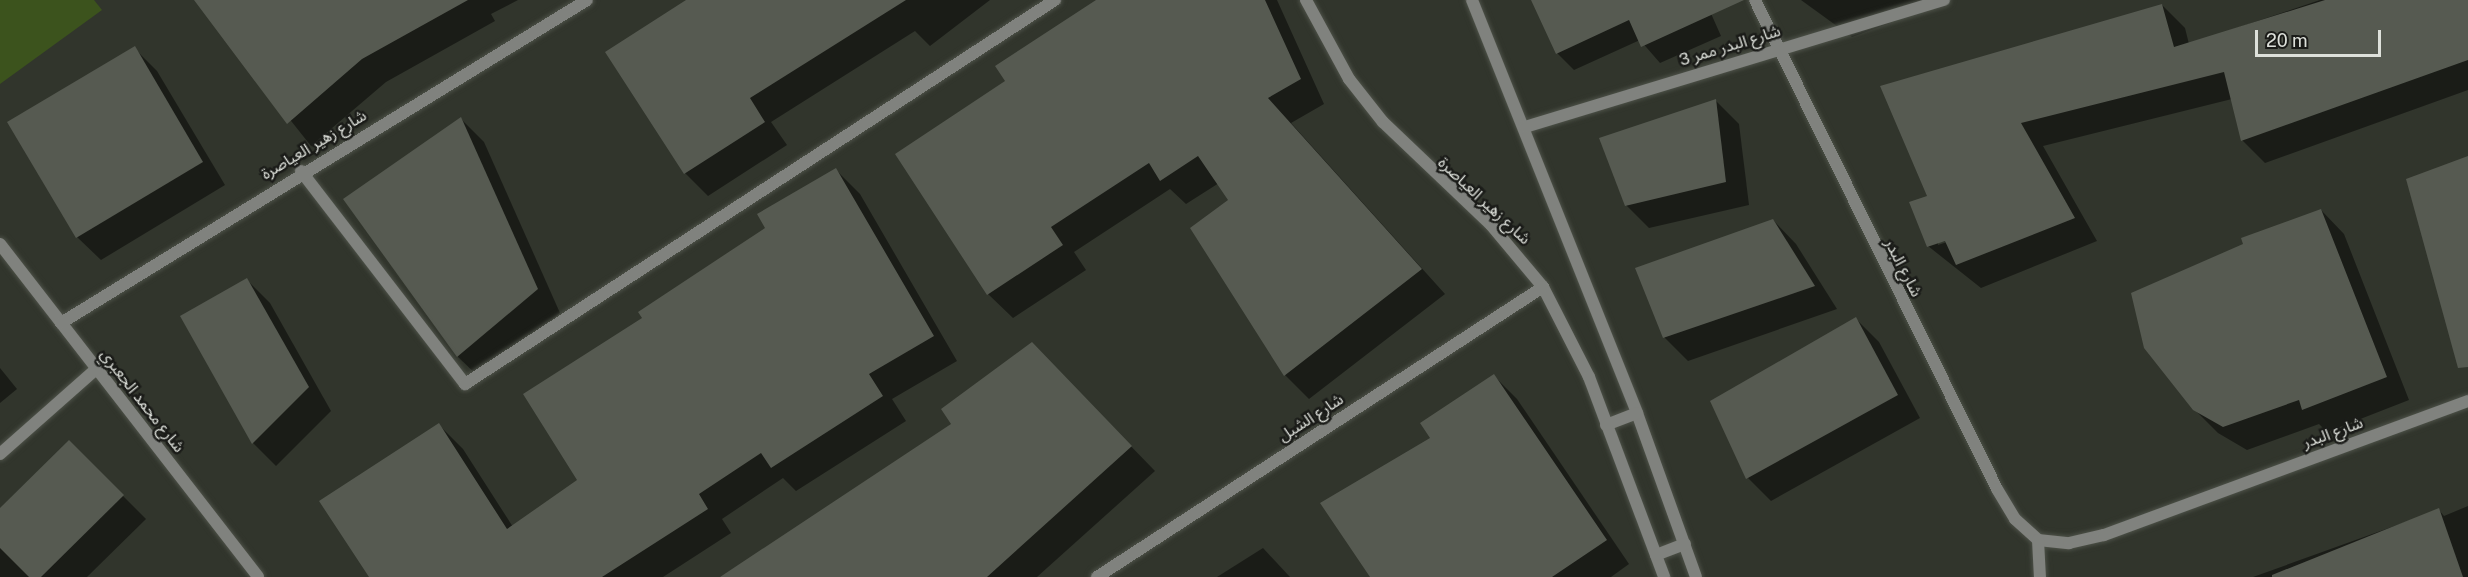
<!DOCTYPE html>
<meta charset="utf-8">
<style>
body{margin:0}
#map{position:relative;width:2468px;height:577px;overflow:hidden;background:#31352c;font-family:"Public Sans","Noto Sans Arabic",sans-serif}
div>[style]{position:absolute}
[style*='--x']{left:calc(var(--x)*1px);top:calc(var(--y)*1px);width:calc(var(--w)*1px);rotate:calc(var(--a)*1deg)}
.green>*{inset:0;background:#3c531d}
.shadow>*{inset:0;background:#0007}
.building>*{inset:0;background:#565a51}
.roads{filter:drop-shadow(0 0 2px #4d5148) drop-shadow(0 0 2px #4d5148)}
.street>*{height:12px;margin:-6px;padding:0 6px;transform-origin:6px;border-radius:6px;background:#80827e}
span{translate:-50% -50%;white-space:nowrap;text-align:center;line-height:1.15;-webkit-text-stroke:5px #1a1b18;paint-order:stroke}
.street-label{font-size:16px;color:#dee1db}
.scale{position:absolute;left:2255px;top:30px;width:126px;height:27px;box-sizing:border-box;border:3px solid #dee1db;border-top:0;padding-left:8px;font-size:18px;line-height:21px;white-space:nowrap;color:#dee1db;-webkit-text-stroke:4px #1a1b18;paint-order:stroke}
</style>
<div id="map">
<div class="green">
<i style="clip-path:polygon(0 0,94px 0,102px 10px,0 84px)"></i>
</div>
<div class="shadow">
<i style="clip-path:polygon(195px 0,518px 0,491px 14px,495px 21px,386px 82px,311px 146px)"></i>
<i style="clip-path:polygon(692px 0,990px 0,930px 46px,915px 31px,771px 122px,787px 145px,708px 196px,685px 173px)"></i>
<i style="clip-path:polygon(1129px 0,1277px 0,1324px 104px,1291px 123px,1445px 294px,1309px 399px,1285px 375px,1230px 200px,1219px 183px,1186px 204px,1170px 189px,1074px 252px,1086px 270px,1013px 318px,988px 294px)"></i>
<i style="clip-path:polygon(1533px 0,1705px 0,1721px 36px,1660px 63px,1640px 40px,1574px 70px,1557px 53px)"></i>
<i style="clip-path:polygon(1801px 0,1937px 0,1925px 10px,1852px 37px)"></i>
<i style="clip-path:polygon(evenodd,2320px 0,2468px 0,2468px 90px,2265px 163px,2242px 140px,2232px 99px,2043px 146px,2097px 241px,1981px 288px,1928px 246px,1929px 197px,2162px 5px,2185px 28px,2189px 44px,2320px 0,1953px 240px,1938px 245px,1938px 242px,1953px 240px)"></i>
<i style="clip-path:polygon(134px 48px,157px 71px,225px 185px,101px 260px,77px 237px)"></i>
<i style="clip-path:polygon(1716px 101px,1739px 124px,1749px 205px,1649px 228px,1626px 205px)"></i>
<i style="clip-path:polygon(461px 119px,484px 142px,560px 313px,481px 379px,458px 357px,346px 200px)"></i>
<i style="clip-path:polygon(836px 170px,860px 194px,957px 361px,892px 399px,906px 421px,796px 491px,783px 478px,722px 519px,731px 533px,663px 577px,371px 577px,439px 425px,463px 449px,513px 527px,579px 480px,644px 319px,767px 229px)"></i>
<i style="clip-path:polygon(2321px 210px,2344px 234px,2409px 400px,2327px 432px,2319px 424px,2247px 450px,2218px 433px,2194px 409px)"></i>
<i style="clip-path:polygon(1773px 220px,1796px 244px,1837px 309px,1688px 361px,1665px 338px,1637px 269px)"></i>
<i style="clip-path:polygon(247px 280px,270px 303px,331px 411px,276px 466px,253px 443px,182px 316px)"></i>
<i style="clip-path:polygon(1856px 319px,1879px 342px,1920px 418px,1771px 501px,1748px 478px)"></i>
<i style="clip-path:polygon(0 368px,17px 389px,0 403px)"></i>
<i style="clip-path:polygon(1056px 369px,1155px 471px,1037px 577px,723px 577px)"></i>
<i style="clip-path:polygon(1494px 376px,1517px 399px,1629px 564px,1611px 577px,1371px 577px,1432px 439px)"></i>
<i style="clip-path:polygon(69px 442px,146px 519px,87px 577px,0 577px,0 510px)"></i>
<i style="clip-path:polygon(2468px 506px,2468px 577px,2253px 577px,2439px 510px,2444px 516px)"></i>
<i style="clip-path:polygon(1263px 548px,1290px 577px,1217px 577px)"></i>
</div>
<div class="building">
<i style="clip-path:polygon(194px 0,468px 0,362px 59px,287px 124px)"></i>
<i style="clip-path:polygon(686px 0,906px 0,750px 98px,765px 122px,684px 174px,605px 52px)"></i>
<i style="clip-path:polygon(1096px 0,1265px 0,1301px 79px,1268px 98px,1422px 269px,1284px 376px,1190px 228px,1228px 200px,1198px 156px,1160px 181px,1149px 163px,1051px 227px,1063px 245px,987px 295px,895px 154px,1005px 81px,995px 66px)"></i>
<i style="clip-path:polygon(1531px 0,1744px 0,1641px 47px,1629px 20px,1556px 54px)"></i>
<i style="clip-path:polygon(2325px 0,2468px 0,2468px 60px,2241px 141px,2224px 72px,2021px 123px,2075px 218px,1956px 265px,1945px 241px,1927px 247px,1909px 202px,1927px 196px,1880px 86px,2162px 4px,2174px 47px)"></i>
<i style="clip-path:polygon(135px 46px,203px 162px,76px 238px,7px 122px)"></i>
<i style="clip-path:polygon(1716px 99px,1726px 182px,1625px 206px,1599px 138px)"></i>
<i style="clip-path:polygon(461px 117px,538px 289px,457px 357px,343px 199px)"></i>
<i style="clip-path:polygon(2468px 156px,2468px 367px,2458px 368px,2406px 179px)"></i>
<i style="clip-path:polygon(836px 168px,934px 336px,869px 374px,883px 396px,771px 468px,761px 453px,699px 494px,708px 509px,602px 577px,369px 577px,319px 501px,439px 423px,507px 529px,577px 480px,523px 394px,642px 318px,638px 312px,765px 228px,757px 214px)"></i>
<i style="clip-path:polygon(2321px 209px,2387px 377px,2302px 410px,2299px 400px,2223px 427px,2193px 410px,2144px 348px,2131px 293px,2243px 244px,2241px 238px)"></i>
<i style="clip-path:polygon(1773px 219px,1815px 286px,1663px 338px,1635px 268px)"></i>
<i style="clip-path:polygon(247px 278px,309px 387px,252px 444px,180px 316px)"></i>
<i style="clip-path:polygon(1856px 317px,1898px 395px,1746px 479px,1710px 401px)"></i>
<i style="clip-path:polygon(1032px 342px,1132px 446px,987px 577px,720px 577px,951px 424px,941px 409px)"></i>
<i style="clip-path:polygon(1494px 374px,1607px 540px,1552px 577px,1370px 577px,1320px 503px,1430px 438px,1420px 423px)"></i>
<i style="clip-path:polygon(69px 440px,124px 495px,41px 577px,29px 577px,0 548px,0 508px)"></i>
<i style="clip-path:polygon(2439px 508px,2463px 577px,2272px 577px,2272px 575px)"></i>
</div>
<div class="roads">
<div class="street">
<i style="--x:1306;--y:0;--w:90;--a:61.4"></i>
<i style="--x:1349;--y:79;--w:55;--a:51.7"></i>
<i style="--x:1383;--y:122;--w:149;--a:43.6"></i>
<i style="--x:1491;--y:225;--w:81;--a:50"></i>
<i style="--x:1543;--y:287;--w:101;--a:62.9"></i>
<i style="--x:1589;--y:377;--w:214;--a:69.4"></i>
<i style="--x:1472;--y:0;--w:445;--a:68.2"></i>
<i style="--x:1637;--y:413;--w:174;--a:70.2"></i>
<i style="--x:1755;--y:0;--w:546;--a:63.67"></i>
<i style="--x:1997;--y:489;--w:35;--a:59"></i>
<i style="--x:2015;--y:519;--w:31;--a:42"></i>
<i style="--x:2038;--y:540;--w:31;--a:6"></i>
<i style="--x:2069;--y:543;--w:36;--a:-13"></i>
<i style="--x:2104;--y:535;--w:388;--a:-20.2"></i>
<i style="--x:1525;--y:127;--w:438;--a:-16.9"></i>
<i style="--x:301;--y:171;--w:269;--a:52.4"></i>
<i style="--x:465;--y:384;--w:704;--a:-33.06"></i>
<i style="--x:0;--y:244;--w:421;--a:52.2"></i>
<i style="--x:61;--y:323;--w:617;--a:-31.55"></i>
<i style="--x:1606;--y:425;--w:33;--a:-21"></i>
<i style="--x:0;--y:454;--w:128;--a:-41.5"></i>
<i style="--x:2038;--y:540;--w:37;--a:87"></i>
<i style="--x:1656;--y:555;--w:31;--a:-21"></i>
<i style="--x:1097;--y:577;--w:532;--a:-33.03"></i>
</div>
</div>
<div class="street-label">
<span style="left:1730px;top:46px;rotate:-17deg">شارع البدر ممر 3</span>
<span style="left:314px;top:145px;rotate:-31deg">شارع زهير العياصرة</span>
<span style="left:1484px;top:201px;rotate:43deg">شارع زهير العياصرة</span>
<span style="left:1903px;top:268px;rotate:63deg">شارع البدر</span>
<span style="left:142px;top:401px;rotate:52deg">شارع محمد الجعبري</span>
<span style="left:1311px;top:418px;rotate:-33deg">شارع الشبل</span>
<span style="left:2333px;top:433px;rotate:-20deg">شارع البدر</span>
</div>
<div class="scale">20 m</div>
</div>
